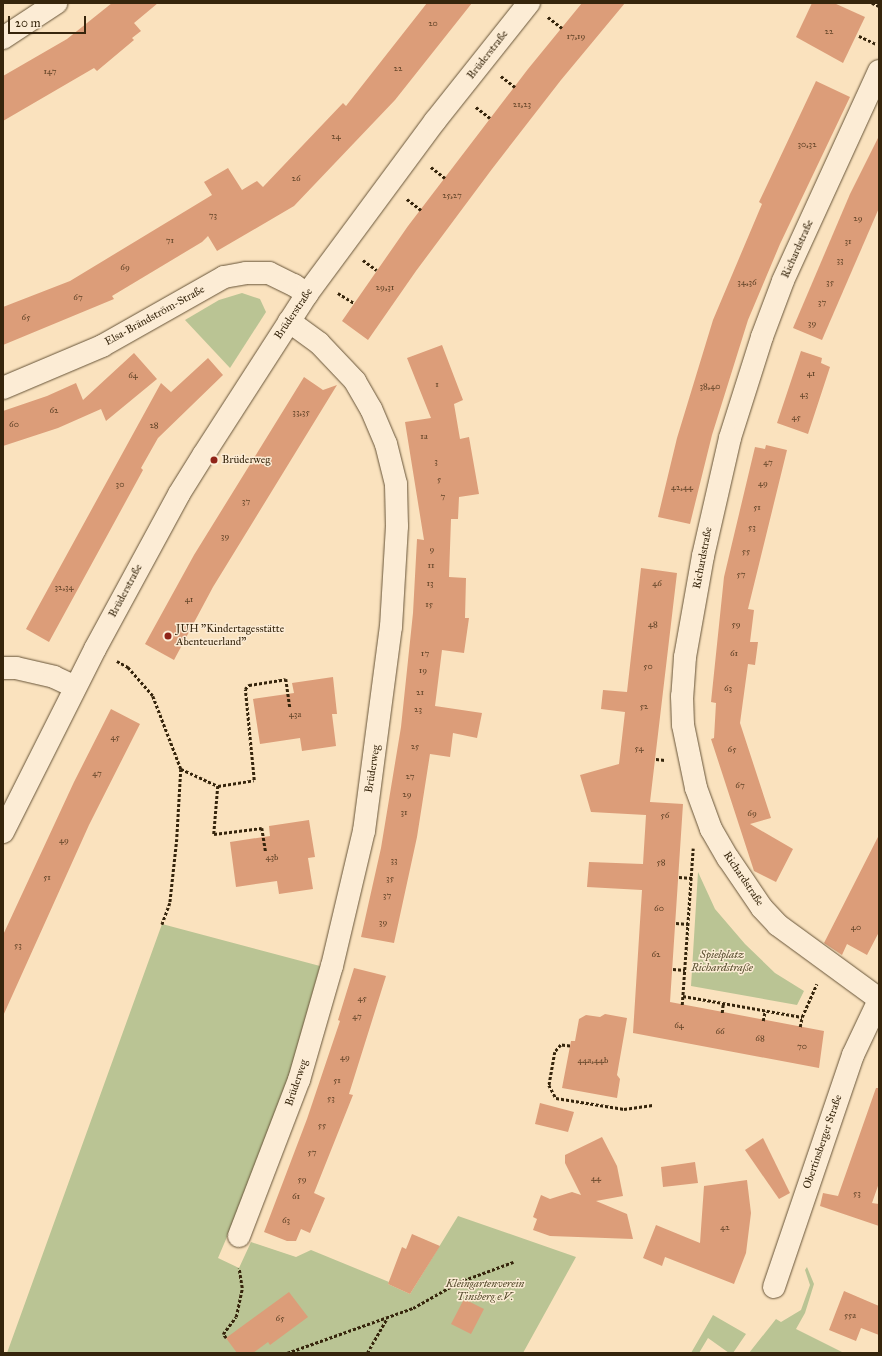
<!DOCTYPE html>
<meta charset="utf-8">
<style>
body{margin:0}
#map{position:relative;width:882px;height:1356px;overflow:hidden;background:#fae2be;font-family:"IM FELL Great Primer",serif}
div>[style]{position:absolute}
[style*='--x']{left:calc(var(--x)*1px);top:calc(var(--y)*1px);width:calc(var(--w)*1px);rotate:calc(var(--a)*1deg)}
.green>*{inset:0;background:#bac494}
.building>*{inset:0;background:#dc9d79}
.path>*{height:2.5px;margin-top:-1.25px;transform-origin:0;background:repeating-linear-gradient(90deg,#36250c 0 3px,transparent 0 5px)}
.roads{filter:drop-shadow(0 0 1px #675438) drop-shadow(0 0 1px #675438)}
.minor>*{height:22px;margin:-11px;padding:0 11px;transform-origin:11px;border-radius:11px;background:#fcecd5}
.dots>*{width:11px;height:11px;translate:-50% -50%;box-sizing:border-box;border:2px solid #fcecd5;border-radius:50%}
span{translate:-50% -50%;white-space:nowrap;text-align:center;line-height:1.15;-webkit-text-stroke:3px #fcecd5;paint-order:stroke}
.number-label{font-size:9px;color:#604327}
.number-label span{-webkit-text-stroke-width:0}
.street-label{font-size:11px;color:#36250c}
.poi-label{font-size:11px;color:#36250c}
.left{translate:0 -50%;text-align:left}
.park-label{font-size:11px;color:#574d2e;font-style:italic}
.frame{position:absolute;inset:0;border:4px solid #36250c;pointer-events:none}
.scale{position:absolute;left:8px;top:16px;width:78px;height:18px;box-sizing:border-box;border:2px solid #36250c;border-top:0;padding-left:5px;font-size:12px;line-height:14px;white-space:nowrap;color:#36250c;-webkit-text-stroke:3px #fcecd5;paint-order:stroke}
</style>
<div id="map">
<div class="green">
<i style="clip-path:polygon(242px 293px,260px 299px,266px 312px,230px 368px,185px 320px,219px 300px)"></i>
<i style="clip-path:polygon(698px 872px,715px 909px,745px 944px,775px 973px,804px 991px,797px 1005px,691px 986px)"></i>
<i style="clip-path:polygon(162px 924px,320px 966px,289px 1075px,247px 1190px,218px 1258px,239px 1268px,251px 1242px,296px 1257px,311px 1250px,389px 1282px,388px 1284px,410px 1294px,458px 1216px,576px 1257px,523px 1353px,7px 1353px)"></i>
<i style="clip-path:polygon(807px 1267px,814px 1284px,805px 1313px,796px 1329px,844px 1353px,749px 1353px,776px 1319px,781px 1322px,801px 1310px,810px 1285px,805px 1270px)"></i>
<i style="clip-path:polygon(713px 1315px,746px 1334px,733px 1353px,729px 1353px,708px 1338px,699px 1353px,691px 1353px)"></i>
</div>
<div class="building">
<i style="clip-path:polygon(112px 3px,158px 3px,134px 23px,141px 31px,132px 38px,134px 40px,97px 71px,94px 68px,3px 121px,3px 76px,67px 39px)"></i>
<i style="clip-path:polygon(427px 3px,472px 3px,395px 100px,294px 206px,217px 251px,208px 236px,202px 242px,112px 296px,114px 299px,3px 345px,3px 307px,70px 281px,212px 195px,204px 182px,228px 168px,242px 190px,257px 181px,263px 187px,343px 103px,346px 106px)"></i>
<i style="clip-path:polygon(582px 3px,625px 3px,561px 80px,492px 169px,416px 271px,368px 340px,342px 321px,408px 226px,528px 69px)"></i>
<i style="clip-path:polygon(812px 3px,834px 3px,865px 17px,843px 63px,796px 37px)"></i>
<i style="clip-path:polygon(816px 81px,850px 97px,780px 244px,748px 320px,712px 435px,690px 524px,658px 517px,677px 438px,713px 320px,762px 204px,759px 202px)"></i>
<i style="clip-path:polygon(879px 136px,879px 208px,822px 340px,793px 328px,850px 194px)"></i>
<i style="clip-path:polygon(442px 345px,463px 400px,454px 404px,460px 439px,469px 437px,479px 494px,459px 497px,458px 519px,451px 519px,449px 577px,466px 578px,465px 618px,469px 618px,464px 653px,442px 650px,435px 706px,482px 713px,477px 738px,453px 733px,450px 757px,430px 754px,417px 837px,394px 943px,361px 937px,381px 848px,401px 727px,413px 613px,417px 539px,424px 540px,405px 422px,431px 418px,407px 358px)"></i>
<i style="clip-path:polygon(801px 351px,822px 358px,821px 363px,830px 367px,808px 434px,777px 423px)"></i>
<i style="clip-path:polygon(134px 353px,157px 379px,106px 421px,101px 409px,58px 428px,3px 446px,3px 411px,47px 396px,76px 383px,83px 400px)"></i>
<i style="clip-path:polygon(208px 358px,223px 375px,158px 438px,141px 468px,143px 470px,49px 642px,26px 629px,161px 383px,171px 392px)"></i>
<i style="clip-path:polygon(304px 377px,323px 390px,337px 385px,213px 587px,174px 660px,145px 644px,194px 555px)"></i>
<i style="clip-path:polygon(766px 445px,787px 450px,748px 609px,754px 610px,750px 642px,758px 642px,755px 665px,748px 664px,740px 723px,771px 818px,750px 824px,793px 849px,776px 882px,754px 871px,711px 739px,714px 738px,716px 703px,711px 702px,724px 577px,755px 447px,765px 449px)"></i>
<i style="clip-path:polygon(641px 568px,677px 573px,650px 802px,683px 804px,670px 1002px,824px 1031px,819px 1068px,633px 1033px,642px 890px,587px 887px,589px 862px,643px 864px,646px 815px,591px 812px,580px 775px,619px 764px,625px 712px,601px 709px,603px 690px,627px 692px)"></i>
<i style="clip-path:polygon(333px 677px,337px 714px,332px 714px,336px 746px,302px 751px,300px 738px,260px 744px,253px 699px,294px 693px,292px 683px)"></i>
<i style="clip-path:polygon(111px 709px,140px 724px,89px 825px,3px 1016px,3px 935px,74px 782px)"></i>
<i style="clip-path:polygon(309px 820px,315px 857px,308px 858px,313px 889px,279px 894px,277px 881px,236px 887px,230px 842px,270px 836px,269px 826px)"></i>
<i style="clip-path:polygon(879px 835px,879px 932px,867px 955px,847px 944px,842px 955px,824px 943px)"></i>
<i style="clip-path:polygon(354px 968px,386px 976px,349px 1094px,353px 1095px,314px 1193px,325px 1198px,310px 1233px,301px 1229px,296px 1241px,287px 1241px,264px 1232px,307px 1119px,340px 1021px,338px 1020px)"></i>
<i style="clip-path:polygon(605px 1014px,627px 1018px,617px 1075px,620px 1079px,617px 1098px,562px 1088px,571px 1041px,575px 1041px,579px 1019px,586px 1015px,600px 1017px)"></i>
<i style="clip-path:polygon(876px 1088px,879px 1088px,879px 1183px,872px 1203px,879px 1204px,879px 1226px,820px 1206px,823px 1193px,838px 1196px)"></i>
<i style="clip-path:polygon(540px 1103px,574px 1112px,568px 1132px,535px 1124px)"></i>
<i style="clip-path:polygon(602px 1137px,617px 1166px,623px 1196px,596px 1201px,627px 1214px,633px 1239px,550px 1236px,533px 1230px,537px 1219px,533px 1217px,541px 1195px,550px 1199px,572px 1192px,581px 1195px,565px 1163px,565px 1155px)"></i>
<i style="clip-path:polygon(763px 1138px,790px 1193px,779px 1199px,745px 1150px)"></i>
<i style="clip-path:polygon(695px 1162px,698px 1183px,663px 1187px,661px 1167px)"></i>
<i style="clip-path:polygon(747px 1180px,751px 1213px,746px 1253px,734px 1284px,665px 1257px,662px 1266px,643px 1258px,656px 1225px,700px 1243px,704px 1186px)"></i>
<i style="clip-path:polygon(412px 1234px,440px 1246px,410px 1294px,388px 1284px,402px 1247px,406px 1249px)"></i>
<i style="clip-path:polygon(844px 1291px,879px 1306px,879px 1335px,861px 1328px,856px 1341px,829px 1330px)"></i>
<i style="clip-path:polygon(289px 1292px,308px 1317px,270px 1345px,268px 1342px,253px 1353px,237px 1353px,226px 1338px)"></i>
<i style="clip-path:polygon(464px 1299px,484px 1309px,471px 1334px,451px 1324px)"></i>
</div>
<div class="path">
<i style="--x:872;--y:3;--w:8;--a:23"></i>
<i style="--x:548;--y:17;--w:18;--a:38"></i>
<i style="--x:859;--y:36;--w:19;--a:25"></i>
<i style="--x:501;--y:76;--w:18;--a:38"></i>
<i style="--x:476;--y:107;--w:18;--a:38"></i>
<i style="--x:431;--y:167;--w:18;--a:38"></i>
<i style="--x:407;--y:199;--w:18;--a:38"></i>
<i style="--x:363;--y:260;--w:17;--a:36"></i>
<i style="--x:338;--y:293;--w:19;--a:32"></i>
<i style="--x:117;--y:661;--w:13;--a:29"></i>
<i style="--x:128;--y:667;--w:38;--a:49"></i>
<i style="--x:153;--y:696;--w:78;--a:69"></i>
<i style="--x:181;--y:769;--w:70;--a:93.3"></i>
<i style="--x:177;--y:839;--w:64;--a:96.2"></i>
<i style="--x:170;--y:903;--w:23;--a:110"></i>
<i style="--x:656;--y:759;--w:9;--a:6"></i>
<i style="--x:181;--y:769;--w:41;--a:24.7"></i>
<i style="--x:218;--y:786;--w:36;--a:-9"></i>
<i style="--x:254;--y:780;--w:91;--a:-95.6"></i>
<i style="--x:245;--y:689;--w:6;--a:-45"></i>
<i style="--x:249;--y:685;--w:37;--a:-9"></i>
<i style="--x:286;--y:679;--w:29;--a:82"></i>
<i style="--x:218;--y:786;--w:48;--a:94.8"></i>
<i style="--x:214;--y:834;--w:48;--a:-7.1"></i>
<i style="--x:262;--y:828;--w:24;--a:81"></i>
<i style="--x:679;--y:877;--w:13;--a:4"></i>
<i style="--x:676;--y:923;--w:12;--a:5"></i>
<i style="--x:673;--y:969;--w:12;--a:5"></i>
<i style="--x:683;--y:996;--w:121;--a:10"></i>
<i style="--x:682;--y:1005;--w:157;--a:-86"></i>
<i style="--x:722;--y:1013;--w:10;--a:-84"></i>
<i style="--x:763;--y:1021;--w:10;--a:-79"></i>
<i style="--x:800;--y:1027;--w:10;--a:-79"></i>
<i style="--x:802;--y:1017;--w:36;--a:-66"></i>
<i style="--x:570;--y:1046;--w:9;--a:-174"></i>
<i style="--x:561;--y:1045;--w:9;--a:131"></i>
<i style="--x:555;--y:1052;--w:34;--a:100"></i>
<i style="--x:549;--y:1085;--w:15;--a:62"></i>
<i style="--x:556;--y:1098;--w:69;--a:9.2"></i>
<i style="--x:624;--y:1109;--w:29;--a:-8"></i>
<i style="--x:226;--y:1338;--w:5;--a:-127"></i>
<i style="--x:223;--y:1334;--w:21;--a:-53"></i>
<i style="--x:236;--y:1317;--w:30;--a:-78"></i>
<i style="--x:242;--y:1288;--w:20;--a:-99"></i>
<i style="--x:287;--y:1353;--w:134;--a:-19.7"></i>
<i style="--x:413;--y:1308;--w:53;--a:-29.5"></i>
<i style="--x:459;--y:1282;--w:58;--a:-20.3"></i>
<i style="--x:367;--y:1353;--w:39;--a:-60"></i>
</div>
<div class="roads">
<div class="minor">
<i style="--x:3;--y:38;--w:64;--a:-33.4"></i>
<i style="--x:879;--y:71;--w:231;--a:114.6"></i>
<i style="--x:783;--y:281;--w:60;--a:110.6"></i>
<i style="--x:762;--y:337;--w:106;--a:107.6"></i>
<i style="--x:730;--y:438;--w:121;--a:102.9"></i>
<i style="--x:703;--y:556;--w:103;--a:100.1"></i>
<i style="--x:685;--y:657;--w:39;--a:94"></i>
<i style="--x:682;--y:696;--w:29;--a:88"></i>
<i style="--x:683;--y:725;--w:64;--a:78.3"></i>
<i style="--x:696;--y:788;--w:44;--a:69.9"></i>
<i style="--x:711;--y:829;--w:34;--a:60"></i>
<i style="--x:728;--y:858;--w:60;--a:55.8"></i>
<i style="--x:762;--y:908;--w:23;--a:47"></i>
<i style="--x:778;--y:925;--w:125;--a:36.2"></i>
<i style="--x:3;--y:388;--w:108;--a:-23"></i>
<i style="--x:102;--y:346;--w:140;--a:-29.5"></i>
<i style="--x:224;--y:277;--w:22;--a:-10"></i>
<i style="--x:246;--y:273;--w:23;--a:0"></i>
<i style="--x:269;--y:273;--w:28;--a:26"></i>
<i style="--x:294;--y:285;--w:16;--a:35"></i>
<i style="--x:3;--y:668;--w:13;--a:0"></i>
<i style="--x:16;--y:668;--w:39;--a:13"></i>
<i style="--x:54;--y:677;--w:23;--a:25"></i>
<i style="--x:3;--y:832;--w:205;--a:-63.3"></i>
<i style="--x:95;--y:649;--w:176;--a:-61.5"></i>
<i style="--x:179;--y:494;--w:47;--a:-58"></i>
<i style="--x:204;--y:454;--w:190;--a:-57.2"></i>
<i style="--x:307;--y:294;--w:215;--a:-53.5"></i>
<i style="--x:435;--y:121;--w:151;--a:-51.5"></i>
<i style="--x:239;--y:1236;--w:167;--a:-69"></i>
<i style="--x:299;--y:1080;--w:119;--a:-73.9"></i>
<i style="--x:332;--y:966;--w:139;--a:-76.7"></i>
<i style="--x:364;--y:831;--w:206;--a:-82.5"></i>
<i style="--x:391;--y:627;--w:101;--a:-86.6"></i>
<i style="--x:397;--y:526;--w:42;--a:-91.4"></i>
<i style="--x:396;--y:484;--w:41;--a:-104"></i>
<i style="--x:386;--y:444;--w:38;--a:-113"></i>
<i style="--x:371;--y:409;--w:32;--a:-120"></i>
<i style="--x:355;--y:381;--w:52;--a:-133.5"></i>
<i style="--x:319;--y:343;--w:37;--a:-144"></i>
<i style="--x:774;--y:1287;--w:245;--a:-71.2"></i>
<i style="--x:853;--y:1055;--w:61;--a:-64.7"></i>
</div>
</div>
<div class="dots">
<i style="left:214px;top:460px;background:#8f2418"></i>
<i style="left:168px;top:636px;background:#8f2418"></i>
</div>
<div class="number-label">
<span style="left:433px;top:23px">20</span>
<span style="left:829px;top:31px">22</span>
<span style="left:576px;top:36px">17,19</span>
<span style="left:398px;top:68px">22</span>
<span style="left:50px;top:71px">147</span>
<span style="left:522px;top:104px">21,23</span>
<span style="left:336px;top:136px">24</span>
<span style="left:807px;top:144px">30,32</span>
<span style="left:296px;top:178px">26</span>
<span style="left:452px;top:195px">25,27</span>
<span style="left:213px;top:215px">73</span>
<span style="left:858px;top:218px">29</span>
<span style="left:170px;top:240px">71</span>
<span style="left:848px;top:241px">31</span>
<span style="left:840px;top:260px">33</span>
<span style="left:125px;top:267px">69</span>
<span style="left:747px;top:282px">34,36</span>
<span style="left:830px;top:282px">35</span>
<span style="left:385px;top:287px">29,31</span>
<span style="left:78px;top:297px">67</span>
<span style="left:822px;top:302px">37</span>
<span style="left:26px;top:317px">65</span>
<span style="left:812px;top:323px">39</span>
<span style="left:811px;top:373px">41</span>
<span style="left:133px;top:375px">64</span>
<span style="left:437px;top:384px">1</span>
<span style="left:710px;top:386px">38,40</span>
<span style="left:804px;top:394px">43</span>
<span style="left:54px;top:410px">62</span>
<span style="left:301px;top:412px">33,35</span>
<span style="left:796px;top:417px">45</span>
<span style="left:14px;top:424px">60</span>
<span style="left:154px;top:425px">28</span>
<span style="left:424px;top:436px">1a</span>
<span style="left:436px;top:461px">3</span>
<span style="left:768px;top:462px">47</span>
<span style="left:439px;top:479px">5</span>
<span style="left:763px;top:483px">49</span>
<span style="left:120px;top:484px">30</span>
<span style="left:682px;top:487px">42,44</span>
<span style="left:443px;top:496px">7</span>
<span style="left:246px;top:501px">37</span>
<span style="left:757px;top:507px">51</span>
<span style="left:752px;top:527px">53</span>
<span style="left:225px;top:536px">39</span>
<span style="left:432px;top:549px">9</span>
<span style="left:746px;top:551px">55</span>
<span style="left:431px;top:565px">11</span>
<span style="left:741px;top:574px">57</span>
<span style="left:430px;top:583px">13</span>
<span style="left:657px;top:583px">46</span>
<span style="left:64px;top:587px">32,34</span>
<span style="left:189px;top:599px">41</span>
<span style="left:429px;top:604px">15</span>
<span style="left:653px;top:624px">48</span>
<span style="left:736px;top:624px">59</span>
<span style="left:425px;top:653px">17</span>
<span style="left:734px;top:653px">61</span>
<span style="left:648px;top:666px">50</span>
<span style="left:423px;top:670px">19</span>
<span style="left:728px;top:688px">63</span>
<span style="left:420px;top:692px">21</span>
<span style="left:644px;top:706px">52</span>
<span style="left:418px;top:709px">23</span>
<span style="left:295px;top:714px">43a</span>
<span style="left:115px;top:737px">45</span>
<span style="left:415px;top:746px">25</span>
<span style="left:639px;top:748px">54</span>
<span style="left:732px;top:749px">65</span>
<span style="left:97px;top:773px">47</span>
<span style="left:410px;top:776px">27</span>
<span style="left:740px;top:785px">67</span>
<span style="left:407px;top:794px">29</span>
<span style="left:404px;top:812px">31</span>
<span style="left:752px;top:813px">69</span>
<span style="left:665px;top:815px">56</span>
<span style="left:64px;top:840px">49</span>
<span style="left:272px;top:857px">43b</span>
<span style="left:394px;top:860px">33</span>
<span style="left:661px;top:862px">58</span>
<span style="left:47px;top:877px">51</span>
<span style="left:390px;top:878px">35</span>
<span style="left:387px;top:895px">37</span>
<span style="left:659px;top:908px">60</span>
<span style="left:383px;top:922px">39</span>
<span style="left:856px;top:927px">40</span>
<span style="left:18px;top:945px">53</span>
<span style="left:656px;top:954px">62</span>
<span style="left:362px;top:998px">45</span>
<span style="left:357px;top:1016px">47</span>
<span style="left:679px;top:1025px">64</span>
<span style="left:720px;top:1031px">66</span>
<span style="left:760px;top:1038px">68</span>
<span style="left:802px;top:1046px">70</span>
<span style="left:345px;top:1057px">49</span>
<span style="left:593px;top:1060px">44a,44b</span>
<span style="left:337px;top:1080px">51</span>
<span style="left:331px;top:1098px">53</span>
<span style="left:322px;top:1125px">55</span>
<span style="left:312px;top:1152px">57</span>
<span style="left:596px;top:1178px">44</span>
<span style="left:302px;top:1179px">59</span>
<span style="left:857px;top:1193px">53</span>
<span style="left:296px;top:1196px">61</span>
<span style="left:286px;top:1220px">63</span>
<span style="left:725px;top:1227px">42</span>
<span style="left:850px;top:1315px">55a</span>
<span style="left:280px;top:1318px">65</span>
</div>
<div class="street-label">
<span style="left:488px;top:55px;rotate:-52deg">Brüderstraße</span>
<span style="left:798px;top:249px;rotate:-66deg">Richardstraße</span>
<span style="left:294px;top:314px;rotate:-56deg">Brüderstraße</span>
<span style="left:155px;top:316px;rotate:-29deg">Elsa-Brändström-Straße</span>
<span style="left:703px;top:558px;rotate:-79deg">Richardstraße</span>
<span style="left:126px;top:591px;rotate:-62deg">Brüderstraße</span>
<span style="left:373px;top:769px;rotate:-81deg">Brüderweg</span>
<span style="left:743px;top:879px;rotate:56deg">Richardstraße</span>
<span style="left:297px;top:1083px;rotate:-71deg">Brüderweg</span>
<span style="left:823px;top:1142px;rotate:-71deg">Obertinsberger Straße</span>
</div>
<div class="poi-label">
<span class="left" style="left:222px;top:460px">Brüderweg</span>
<span class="left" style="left:176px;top:636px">JUH "Kindertagesstätte<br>Abenteuerland"</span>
</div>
<div class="park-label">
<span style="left:722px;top:962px">Spielplatz<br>Richardstraße</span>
<span style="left:485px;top:1291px">Kleingartenverein<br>Tinsberg e.V.</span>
</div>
<div class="frame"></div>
<div class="scale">20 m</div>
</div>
